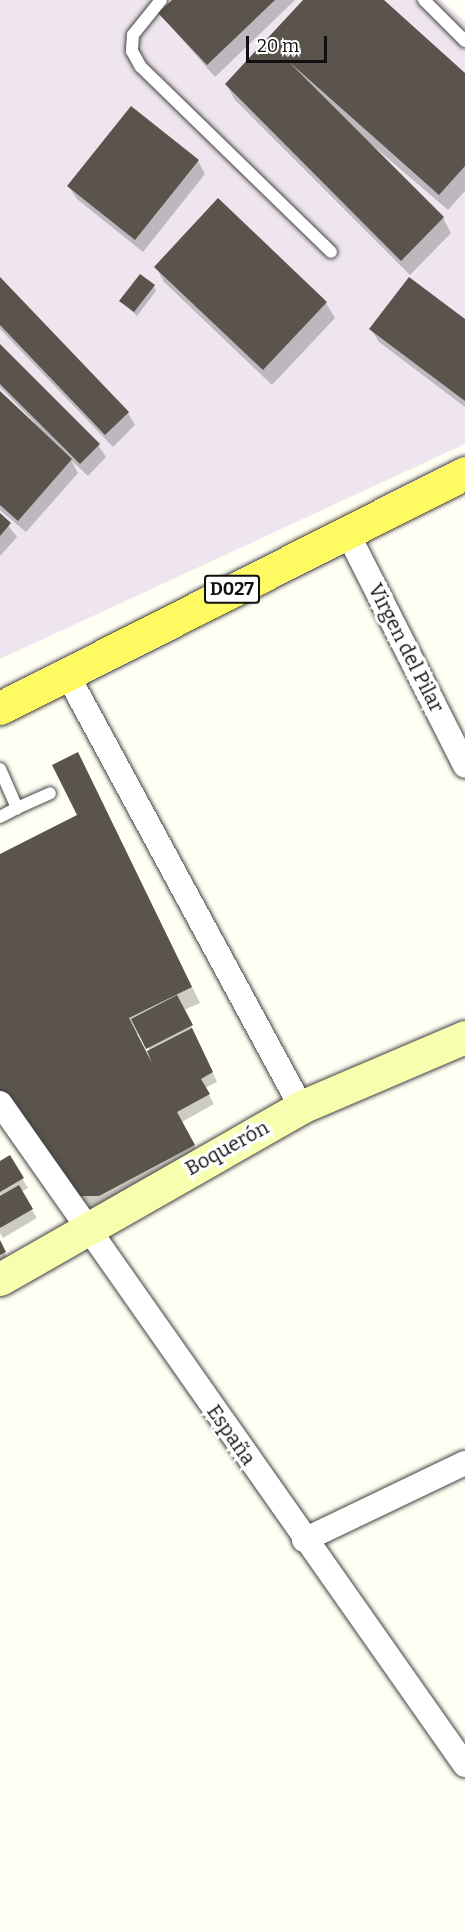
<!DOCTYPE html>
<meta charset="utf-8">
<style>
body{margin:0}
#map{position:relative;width:465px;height:1932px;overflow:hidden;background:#fffff4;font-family:Bitter,serif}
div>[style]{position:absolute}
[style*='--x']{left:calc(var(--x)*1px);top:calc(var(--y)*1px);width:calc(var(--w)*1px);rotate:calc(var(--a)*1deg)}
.industrial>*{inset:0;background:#efe5ee}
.shadow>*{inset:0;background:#0003}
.building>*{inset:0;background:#5a544c}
.roads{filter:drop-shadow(0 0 2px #434343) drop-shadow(0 0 2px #434343)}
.lane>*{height:12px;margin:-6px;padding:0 6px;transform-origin:6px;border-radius:6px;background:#fff}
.street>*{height:24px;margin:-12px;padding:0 12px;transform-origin:12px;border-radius:12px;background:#fff}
.secondary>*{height:33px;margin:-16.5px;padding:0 16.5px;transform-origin:16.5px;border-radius:16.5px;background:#f7ffaf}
.primary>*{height:33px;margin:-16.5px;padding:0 16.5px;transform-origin:16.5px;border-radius:16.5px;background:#fff964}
span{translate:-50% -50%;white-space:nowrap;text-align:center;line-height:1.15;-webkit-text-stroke:6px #fff;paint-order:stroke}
.shield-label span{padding:2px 4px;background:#fff;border:2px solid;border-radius:4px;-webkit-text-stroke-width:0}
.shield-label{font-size:18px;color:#101010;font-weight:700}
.street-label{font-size:20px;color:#101010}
.scale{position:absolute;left:246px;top:36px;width:81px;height:27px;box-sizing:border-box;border:3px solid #101010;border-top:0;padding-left:8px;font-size:18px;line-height:21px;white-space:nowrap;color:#101010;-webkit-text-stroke:4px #fff;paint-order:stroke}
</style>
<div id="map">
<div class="industrial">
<i style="clip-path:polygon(0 0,441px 0,465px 22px,465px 444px,0 659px)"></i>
</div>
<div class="shadow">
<i style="clip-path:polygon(174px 0,295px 0,215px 77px,160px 14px)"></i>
<i style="clip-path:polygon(304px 0,382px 0,465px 75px,465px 191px,448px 210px,357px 132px,443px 218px,451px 233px,410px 275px,235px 100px,226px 84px)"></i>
<i style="clip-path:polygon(198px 161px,205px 174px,143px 252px,77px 199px,69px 187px)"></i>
<i style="clip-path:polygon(156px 267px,326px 303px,335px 318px,272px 385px,164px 282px)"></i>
<i style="clip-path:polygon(0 279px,128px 413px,135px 425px,113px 447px,0 329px)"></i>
<i style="clip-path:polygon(154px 286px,156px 291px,137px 316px,121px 301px)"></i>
<i style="clip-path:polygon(465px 321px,465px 407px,379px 342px,371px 329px)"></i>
<i style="clip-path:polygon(0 346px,98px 445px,106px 457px,88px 476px,71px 460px,78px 473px,26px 532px,0 510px,0 394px,37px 425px,0 387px)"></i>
<i style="clip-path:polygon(0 515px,17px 537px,0 556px)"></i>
<i style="clip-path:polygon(evenodd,86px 769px,200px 1003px,184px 1010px,217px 1082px,205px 1088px,214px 1104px,182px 1122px,202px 1161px,108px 1211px,83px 1211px,0 1091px,0 855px,79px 816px,86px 769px,140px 1032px,150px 1051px,154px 1069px,136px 1034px,140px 1032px)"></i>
<i style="clip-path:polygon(9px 1157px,28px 1188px,21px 1192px,37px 1218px,3px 1238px,0 1233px,0 1163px)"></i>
<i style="clip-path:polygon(0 1244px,10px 1262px,0 1267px)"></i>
</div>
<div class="building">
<i style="clip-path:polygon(172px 0,275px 0,207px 65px,158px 13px)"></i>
<i style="clip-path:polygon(303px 0,384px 0,465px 73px,465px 166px,439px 195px,287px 60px,444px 217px,401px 261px,225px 84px)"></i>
<i style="clip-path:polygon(131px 106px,199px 160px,135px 240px,67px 186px)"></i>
<i style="clip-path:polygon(218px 198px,327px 302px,263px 370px,154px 267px)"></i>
<i style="clip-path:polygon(140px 274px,155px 285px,134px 312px,119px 301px)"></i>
<i style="clip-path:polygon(0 277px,129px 412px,105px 435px,0 325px)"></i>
<i style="clip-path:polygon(409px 277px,465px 319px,465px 401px,369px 329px)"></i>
<i style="clip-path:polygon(0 344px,100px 444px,80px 464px,0 384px)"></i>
<i style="clip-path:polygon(0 391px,72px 459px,18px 521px,0 505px)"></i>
<i style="clip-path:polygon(0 513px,11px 523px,0 536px)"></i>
<i style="clip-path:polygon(78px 752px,192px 987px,129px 1018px,152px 1063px,147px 1051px,192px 1028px,213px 1072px,201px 1079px,210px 1094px,177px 1112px,195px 1145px,99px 1196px,72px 1196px,0 1095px,0 854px,77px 815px,52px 765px)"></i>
<i style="clip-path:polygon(177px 995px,193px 1025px,146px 1049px,131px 1019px)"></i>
<i style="clip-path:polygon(10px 1155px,24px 1178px,0 1192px,0 1161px)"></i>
<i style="clip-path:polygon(19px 1185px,33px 1209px,0 1228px,0 1196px)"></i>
<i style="clip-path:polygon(0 1240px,6px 1252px,0 1255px)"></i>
</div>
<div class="roads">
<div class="lane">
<i style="--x:161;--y:0;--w:45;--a:128.7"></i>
<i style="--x:133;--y:35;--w:16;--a:94"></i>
<i style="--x:132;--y:51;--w:18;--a:61"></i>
<i style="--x:141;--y:67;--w:265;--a:44.2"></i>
<i style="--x:424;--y:0;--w:58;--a:45"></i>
<i style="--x:0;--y:769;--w:43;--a:66.4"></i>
<i style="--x:17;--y:808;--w:36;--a:-24"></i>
<i style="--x:0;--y:817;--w:19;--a:-28"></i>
</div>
<div class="street">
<i style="--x:346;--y:530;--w:264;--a:63.2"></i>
<i style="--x:67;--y:674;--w:492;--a:61.6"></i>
<i style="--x:0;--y:1103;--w:809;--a:54.92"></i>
<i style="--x:304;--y:1540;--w:178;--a:-25.6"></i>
</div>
<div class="secondary">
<i style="--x:0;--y:1279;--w:347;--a:-29.7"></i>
<i style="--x:301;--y:1107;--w:178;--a:-23.1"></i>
</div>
<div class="primary">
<i style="--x:0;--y:708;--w:521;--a:-26.81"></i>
</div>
</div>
<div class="shield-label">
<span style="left:232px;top:589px">D027</span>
</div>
<div class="street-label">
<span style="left:406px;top:648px;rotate:63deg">Virgen del Pilar</span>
<span style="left:227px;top:1148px;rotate:-29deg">Boquerón</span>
<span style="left:231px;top:1435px;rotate:55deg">España</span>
</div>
<div class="scale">20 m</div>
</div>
